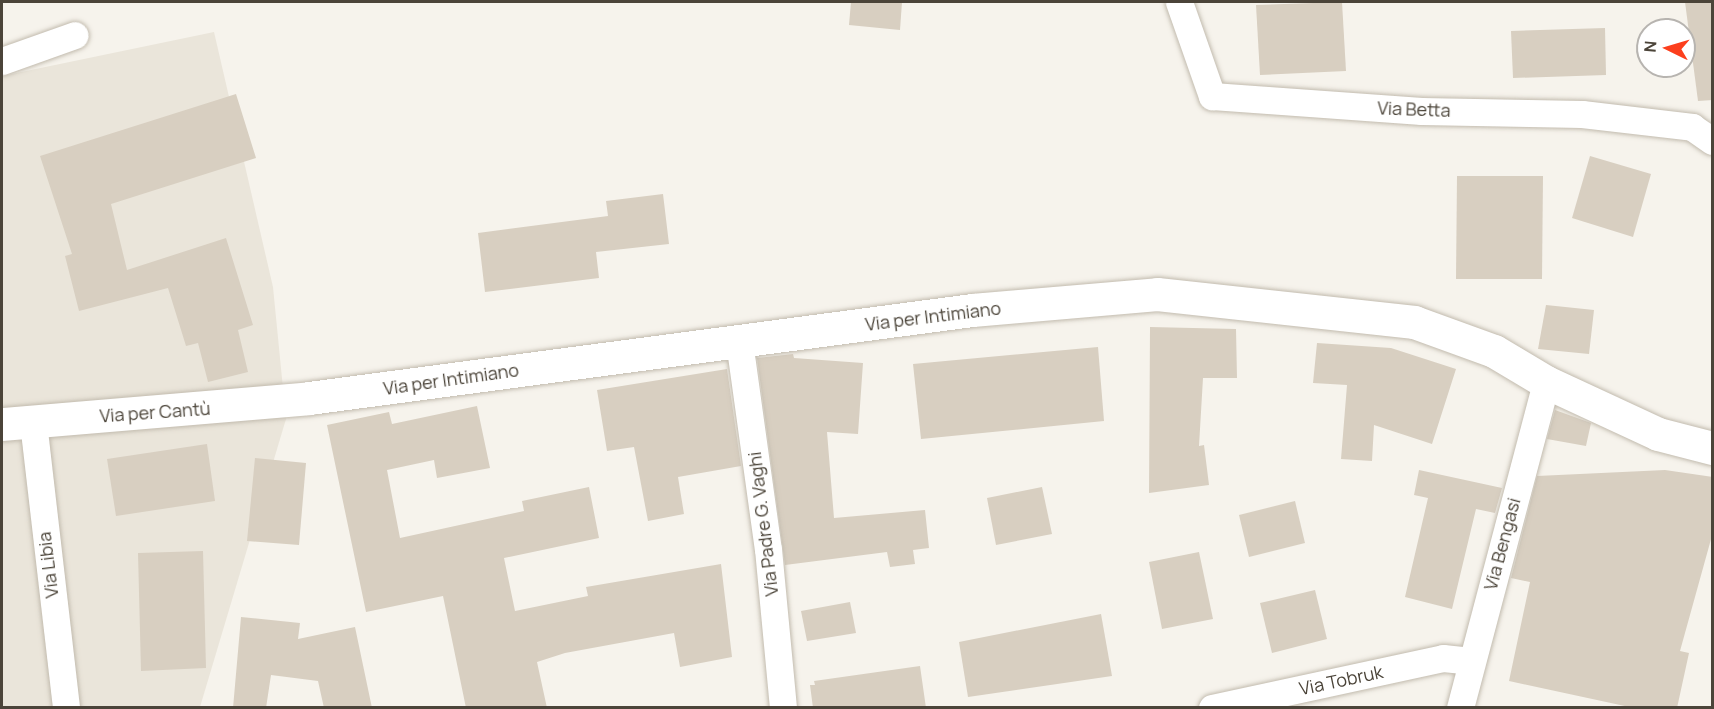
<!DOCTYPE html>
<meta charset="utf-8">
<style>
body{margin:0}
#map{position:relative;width:1714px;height:709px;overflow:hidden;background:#f6f3ec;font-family:Manrope,sans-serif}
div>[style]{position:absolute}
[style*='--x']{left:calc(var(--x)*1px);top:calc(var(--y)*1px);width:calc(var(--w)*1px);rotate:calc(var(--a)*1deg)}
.residential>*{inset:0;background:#eae5da}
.building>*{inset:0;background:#d8cfc1}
.roads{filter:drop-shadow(0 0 2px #c2bbae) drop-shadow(0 0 2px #c2bbae)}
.minor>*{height:27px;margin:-13.5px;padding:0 13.5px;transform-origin:13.5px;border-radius:13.5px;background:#fff}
.tertiary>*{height:33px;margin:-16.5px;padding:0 16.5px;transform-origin:16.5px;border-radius:16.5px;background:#fff}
span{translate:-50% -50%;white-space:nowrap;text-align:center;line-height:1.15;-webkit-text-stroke:4.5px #fff;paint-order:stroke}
.street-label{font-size:18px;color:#4b4439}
.frame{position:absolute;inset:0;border:3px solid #4b4439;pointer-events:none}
.north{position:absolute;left:1636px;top:18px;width:60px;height:60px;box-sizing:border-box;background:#fff;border:2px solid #b7b4b0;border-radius:50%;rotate:275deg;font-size:16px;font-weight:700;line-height:24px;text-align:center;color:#4b4439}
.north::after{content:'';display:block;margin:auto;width:21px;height:27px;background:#fc3f1d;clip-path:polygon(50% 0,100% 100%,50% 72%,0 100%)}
</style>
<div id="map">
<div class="residential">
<i style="clip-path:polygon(214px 32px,273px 287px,286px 419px,200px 707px,2px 707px,2px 76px)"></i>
</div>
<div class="building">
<i style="clip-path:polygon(851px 2px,902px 2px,900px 30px,849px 25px)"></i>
<i style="clip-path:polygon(1342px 2px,1346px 71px,1260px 75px,1256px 5px)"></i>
<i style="clip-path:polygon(1685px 2px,1713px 2px,1713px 100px,1698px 101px)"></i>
<i style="clip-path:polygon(1605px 28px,1606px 75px,1513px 78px,1511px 31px)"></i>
<i style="clip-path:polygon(236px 94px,256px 158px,111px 204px,127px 270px,226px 238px,253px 325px,238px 330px,248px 372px,208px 382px,198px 343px,186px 346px,168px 288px,79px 311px,65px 256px,72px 254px,40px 156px)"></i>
<i style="clip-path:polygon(1590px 156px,1651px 174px,1633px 237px,1572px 218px)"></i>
<i style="clip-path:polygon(1457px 176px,1543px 176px,1542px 279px,1456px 279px)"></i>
<i style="clip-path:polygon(663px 194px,669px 244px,596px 252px,599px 278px,485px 292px,478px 233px,608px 216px,606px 201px)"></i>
<i style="clip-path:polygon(1546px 305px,1594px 310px,1589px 354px,1538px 349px)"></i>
<i style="clip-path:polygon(1150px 327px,1236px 329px,1237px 378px,1203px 378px,1199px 446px,1204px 445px,1209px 485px,1149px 493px)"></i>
<i style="clip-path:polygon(1317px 343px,1391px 348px,1456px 369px,1432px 444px,1374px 425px,1372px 461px,1341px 459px,1347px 385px,1313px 383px)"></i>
<i style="clip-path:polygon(1098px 347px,1104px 421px,921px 439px,913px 364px)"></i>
<i style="clip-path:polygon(793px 354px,794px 358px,863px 363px,858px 434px,827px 432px,834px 518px,925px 510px,929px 548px,913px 550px,915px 564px,890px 567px,887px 552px,785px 565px,757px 358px)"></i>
<i style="clip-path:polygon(727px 369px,741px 466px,678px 477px,684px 514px,648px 521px,634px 447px,607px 451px,597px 390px)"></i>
<i style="clip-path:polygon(477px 406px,490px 468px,437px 478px,434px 460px,387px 470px,400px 538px,524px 511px,522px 501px,589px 487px,599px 538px,504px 558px,515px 611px,588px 596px,586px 587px,721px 564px,732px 657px,680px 667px,674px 633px,565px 653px,537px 662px,547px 708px,466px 708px,443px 596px,366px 612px,327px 425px,389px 412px,392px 424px)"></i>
<i style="clip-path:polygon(1555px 410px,1591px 423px,1586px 446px,1547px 439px)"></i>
<i style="clip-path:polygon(207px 444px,215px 501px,116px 516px,107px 459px)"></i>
<i style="clip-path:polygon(255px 458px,306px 463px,299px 545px,247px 541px)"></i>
<i style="clip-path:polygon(1419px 470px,1502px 488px,1495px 513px,1476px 509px,1452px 609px,1405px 597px,1428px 498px,1414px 495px)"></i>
<i style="clip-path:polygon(1665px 470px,1713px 477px,1713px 532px,1680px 651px,1689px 653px,1677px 708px,1634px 708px,1509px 681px,1530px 582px,1511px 578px,1537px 476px)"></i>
<i style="clip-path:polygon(1042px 487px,1052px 534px,996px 545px,987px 498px)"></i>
<i style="clip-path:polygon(1295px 501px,1305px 543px,1249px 557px,1239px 515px)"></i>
<i style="clip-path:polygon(203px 551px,206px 668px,141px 671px,138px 553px)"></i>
<i style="clip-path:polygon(1199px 552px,1213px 619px,1162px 629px,1149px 562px)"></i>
<i style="clip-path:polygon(1315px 590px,1327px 639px,1272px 653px,1260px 603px)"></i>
<i style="clip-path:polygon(850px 602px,856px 633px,807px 641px,801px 611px)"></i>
<i style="clip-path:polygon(1101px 614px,1112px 676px,968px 697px,959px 642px)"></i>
<i style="clip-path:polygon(241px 617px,300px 623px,298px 639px,355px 627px,372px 708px,324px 708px,318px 681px,271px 675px,266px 708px,233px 708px)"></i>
<i style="clip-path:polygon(920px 666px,926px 708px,813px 708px,810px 685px,815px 685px,814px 681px)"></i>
</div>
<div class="roads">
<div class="minor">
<i style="--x:1179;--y:2;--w:100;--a:70.7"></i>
<i style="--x:1212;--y:96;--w:210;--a:4.1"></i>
<i style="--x:1421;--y:111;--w:161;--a:1.1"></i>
<i style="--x:1582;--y:114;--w:111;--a:6.7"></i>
<i style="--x:1692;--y:127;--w:24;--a:35"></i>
<i style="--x:2;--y:61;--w:77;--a:-19.6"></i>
<i style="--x:739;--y:341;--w:210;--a:82.1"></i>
<i style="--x:768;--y:549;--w:160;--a:84.6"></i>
<i style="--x:33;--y:422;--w:288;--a:83.4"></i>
<i style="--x:1212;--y:708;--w:236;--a:-12.2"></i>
<i style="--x:1443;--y:658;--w:28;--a:6"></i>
<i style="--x:1460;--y:708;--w:337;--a:-75.2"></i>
</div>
<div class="tertiary">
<i style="--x:2;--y:424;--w:308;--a:-4.8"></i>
<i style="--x:309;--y:398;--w:669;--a:-7.56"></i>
<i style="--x:972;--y:310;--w:186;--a:-4.9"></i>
<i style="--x:1157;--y:294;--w:259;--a:6.2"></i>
<i style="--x:1414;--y:322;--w:85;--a:19.9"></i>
<i style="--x:1494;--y:351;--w:61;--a:30.8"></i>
<i style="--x:1546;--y:382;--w:123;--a:24.9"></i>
<i style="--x:1658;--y:434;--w:56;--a:14.5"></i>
</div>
</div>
<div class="street-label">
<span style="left:1414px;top:109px;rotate:2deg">Via Betta</span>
<span style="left:933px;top:316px;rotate:-7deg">Via per Intimiano</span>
<span style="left:451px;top:379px;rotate:-8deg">Via per Intimiano</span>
<span style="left:155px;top:412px;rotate:-4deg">Via per Cantù</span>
<span style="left:763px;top:524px;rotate:-97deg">Via Padre G. Vaghi</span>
<span style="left:1502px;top:544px;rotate:-75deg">Via Bengasi</span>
<span style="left:48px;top:565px;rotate:-97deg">Via Libia</span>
<span style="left:1341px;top:680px;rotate:-12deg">Via Tobruk</span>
</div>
<div class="frame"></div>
<div class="north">N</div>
</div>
